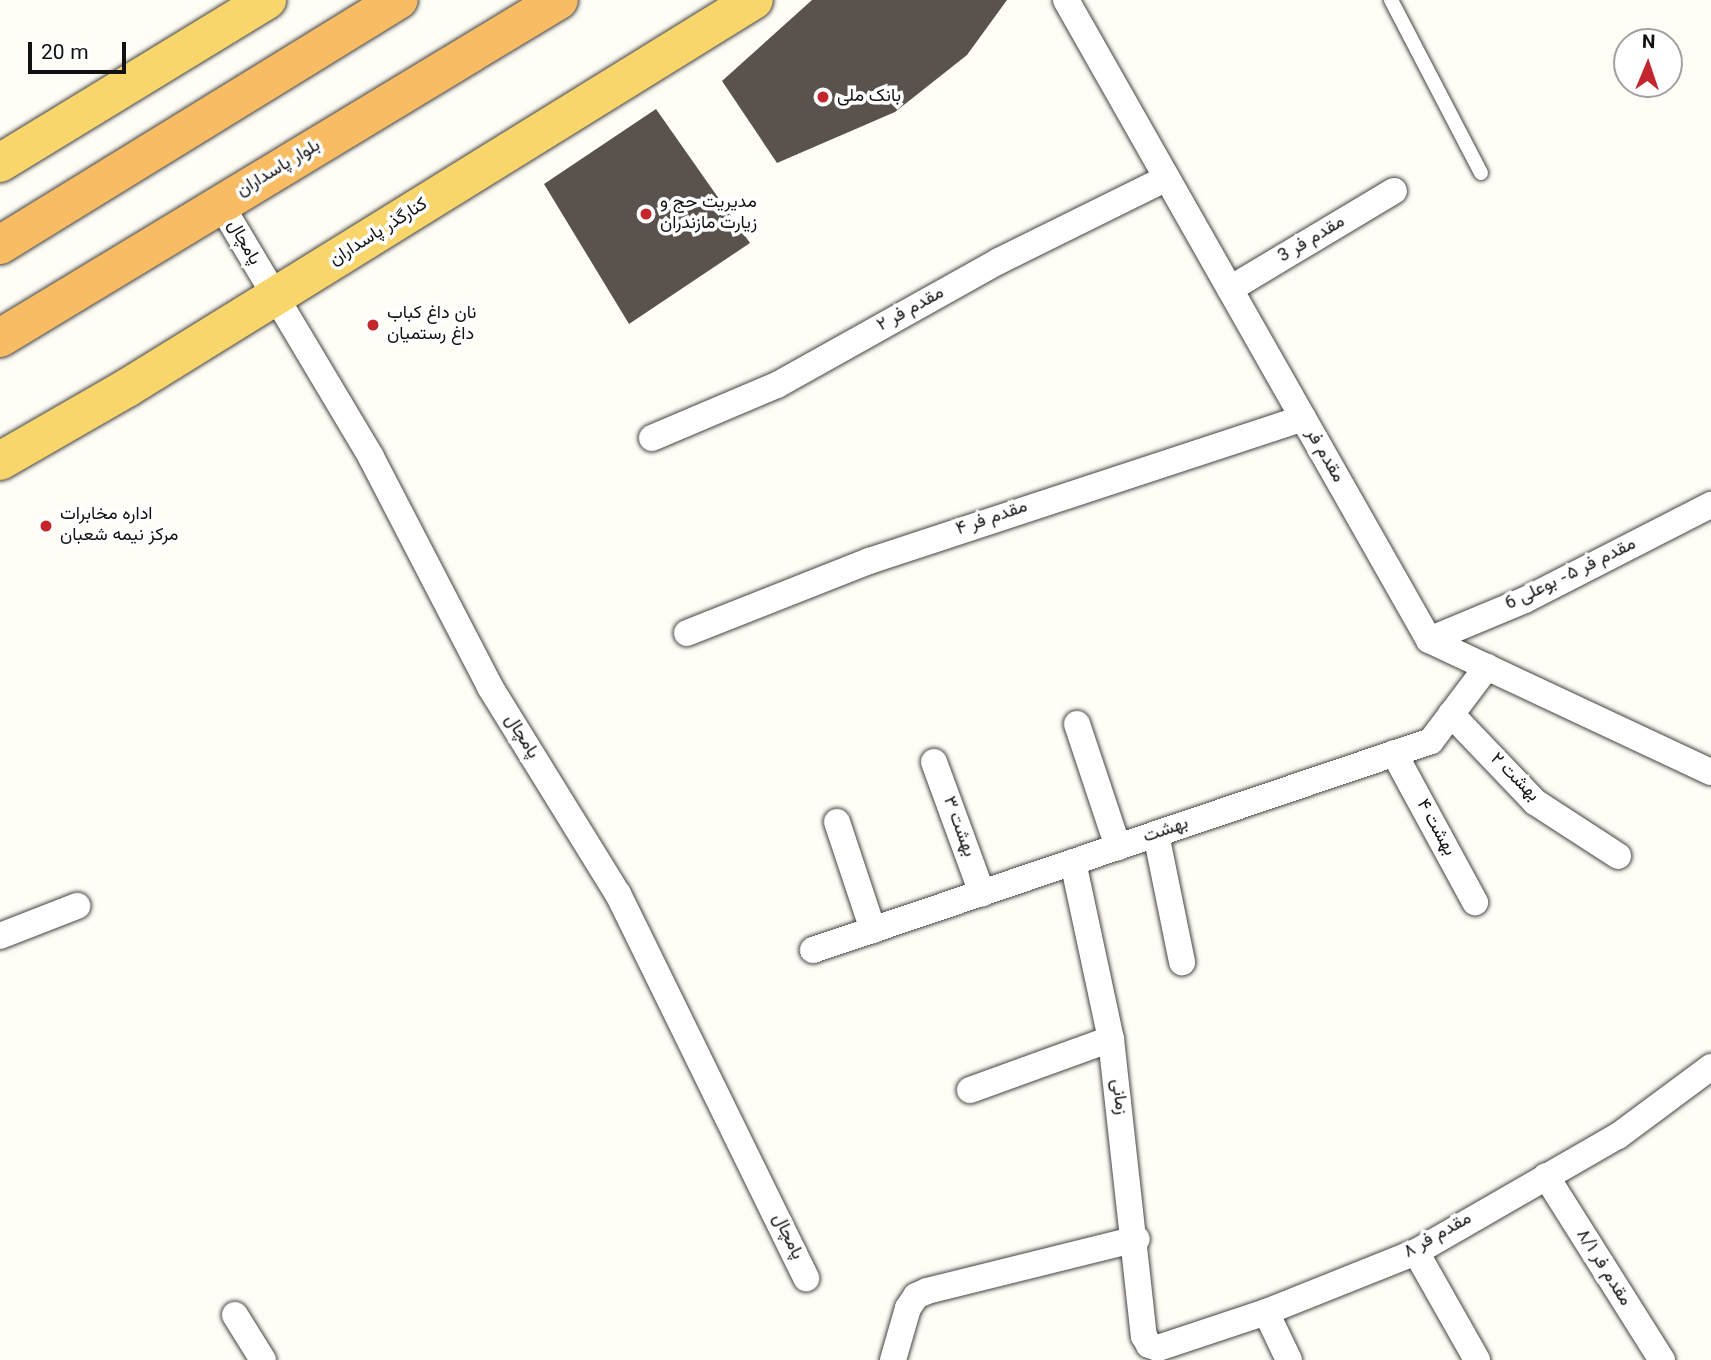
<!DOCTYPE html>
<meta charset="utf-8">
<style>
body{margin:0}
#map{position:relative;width:1711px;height:1360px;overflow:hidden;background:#fffdf5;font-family:Georgia,Vazirmatn,serif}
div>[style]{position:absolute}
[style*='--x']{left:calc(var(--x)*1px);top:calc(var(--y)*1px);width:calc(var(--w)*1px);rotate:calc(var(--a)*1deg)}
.building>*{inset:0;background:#5a524d}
.roads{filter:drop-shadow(0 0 2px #444) drop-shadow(0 0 2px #444)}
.service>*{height:14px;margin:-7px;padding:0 7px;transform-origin:7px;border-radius:7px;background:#fff}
.minor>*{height:26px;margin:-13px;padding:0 13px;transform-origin:13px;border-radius:13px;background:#fff}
.primary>*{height:38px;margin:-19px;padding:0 19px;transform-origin:19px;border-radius:19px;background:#f9d66b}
.trunk>*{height:38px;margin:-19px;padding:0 19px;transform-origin:19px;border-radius:19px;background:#f7bc64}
.dots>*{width:19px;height:19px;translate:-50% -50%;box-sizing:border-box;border:4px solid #fff;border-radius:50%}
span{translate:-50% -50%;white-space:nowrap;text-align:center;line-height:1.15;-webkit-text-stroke:7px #fff;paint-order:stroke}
.poi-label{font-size:18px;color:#111}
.left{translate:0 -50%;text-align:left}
.street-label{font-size:18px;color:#111}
.north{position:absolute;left:1613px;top:28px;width:70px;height:70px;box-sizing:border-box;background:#fff;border:2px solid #a0a0a0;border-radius:50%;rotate:2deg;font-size:19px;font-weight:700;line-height:28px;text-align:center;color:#111}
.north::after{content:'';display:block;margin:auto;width:24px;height:32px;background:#c4262e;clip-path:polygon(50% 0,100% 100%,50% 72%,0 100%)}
.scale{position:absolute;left:28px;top:42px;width:98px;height:32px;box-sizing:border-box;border:4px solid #111;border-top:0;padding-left:9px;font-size:21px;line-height:24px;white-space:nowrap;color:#111;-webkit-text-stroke:5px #fff;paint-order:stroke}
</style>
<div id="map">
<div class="building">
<i style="clip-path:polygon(812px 0,1007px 0,967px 55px,895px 112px,777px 163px,722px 81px)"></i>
<i style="clip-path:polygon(656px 109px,750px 243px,629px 324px,544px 184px)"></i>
</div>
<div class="roads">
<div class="service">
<i style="--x:1391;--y:0;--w:195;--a:62.5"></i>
</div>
<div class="minor">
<i style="--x:1066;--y:0;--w:736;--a:60.44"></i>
<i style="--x:1429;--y:640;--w:311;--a:25.1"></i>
<i style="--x:221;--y:205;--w:293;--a:59.2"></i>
<i style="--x:371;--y:457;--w:259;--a:62.6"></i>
<i style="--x:490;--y:687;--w:243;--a:58.3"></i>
<i style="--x:618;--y:894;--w:428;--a:63.9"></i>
<i style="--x:1230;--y:289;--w:191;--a:-30.9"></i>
<i style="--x:652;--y:438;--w:136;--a:-23"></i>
<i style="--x:777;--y:385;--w:254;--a:-29.2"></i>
<i style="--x:999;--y:261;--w:187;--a:-26.3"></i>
<i style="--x:687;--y:633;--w:196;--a:-21.6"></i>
<i style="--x:869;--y:561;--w:457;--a:-18.2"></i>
<i style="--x:1429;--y:640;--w:104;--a:-22.6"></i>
<i style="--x:1525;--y:600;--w:209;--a:-27.1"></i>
<i style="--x:1451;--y:714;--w:122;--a:46.3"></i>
<i style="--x:1535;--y:802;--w:99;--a:33"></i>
<i style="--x:1077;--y:724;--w:130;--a:71.6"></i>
<i style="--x:1394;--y:753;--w:170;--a:61.5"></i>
<i style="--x:934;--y:762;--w:140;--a:69.9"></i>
<i style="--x:837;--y:822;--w:114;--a:71.6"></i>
<i style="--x:1156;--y:834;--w:131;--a:78.5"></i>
<i style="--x:1073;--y:862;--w:181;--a:77.9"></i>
<i style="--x:1111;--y:1039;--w:299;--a:83.7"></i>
<i style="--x:1144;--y:1336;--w:10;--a:61"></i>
<i style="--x:1149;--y:1345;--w:9;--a:18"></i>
<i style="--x:1158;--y:1348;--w:114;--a:-18.4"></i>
<i style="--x:1266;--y:1312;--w:162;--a:-21.8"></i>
<i style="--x:1416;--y:1252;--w:233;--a:-29.9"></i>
<i style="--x:1618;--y:1136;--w:116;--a:-36.6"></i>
<i style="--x:0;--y:936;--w:83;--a:-21.3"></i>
<i style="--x:813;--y:950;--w:652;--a:-18.68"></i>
<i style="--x:1431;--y:741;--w:93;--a:-52.9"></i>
<i style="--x:970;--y:1090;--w:150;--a:-19.9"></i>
<i style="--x:1546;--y:1176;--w:218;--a:57.8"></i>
<i style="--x:1416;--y:1252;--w:124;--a:60.5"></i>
<i style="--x:1266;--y:1312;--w:53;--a:64.4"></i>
<i style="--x:235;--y:1315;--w:53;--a:58.1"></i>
<i style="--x:893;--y:1360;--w:54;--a:-73.9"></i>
<i style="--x:908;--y:1308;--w:14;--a:-56"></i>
<i style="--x:916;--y:1296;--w:12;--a:-24"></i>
<i style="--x:927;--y:1291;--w:216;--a:-13.9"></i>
</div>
<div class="primary">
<i style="--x:0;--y:163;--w:313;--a:-31.4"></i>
<i style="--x:0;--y:461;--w:146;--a:-29.9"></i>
<i style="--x:127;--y:388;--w:737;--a:-31.75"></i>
</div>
<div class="trunk">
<i style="--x:0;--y:245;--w:468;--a:-31.6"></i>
<i style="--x:0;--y:338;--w:653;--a:-31.16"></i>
</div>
</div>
<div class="dots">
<i style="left:823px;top:97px;background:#c4262e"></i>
<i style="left:646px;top:214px;background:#c4262e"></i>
<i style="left:373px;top:325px;background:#c4262e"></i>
<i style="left:46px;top:526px;background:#c4262e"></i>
</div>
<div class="poi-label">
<span class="left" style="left:837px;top:97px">بانک ملی</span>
<span class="left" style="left:660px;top:214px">مدیریت حج و<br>زیارت مازندران</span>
<span class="left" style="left:387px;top:325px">نان داغ کباب<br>داغ رستمیان</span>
<span class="left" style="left:60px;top:526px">اداره مخابرات<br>مرکز نیمه شعبان</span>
</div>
<div class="street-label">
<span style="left:279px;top:169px;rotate:-31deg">بلوار پاسداران</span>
<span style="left:379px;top:233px;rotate:-32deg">کنارگذر پاسداران</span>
<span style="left:1312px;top:240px;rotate:-31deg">مقدم فر 3</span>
<span style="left:243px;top:243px;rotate:60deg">پامچال</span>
<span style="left:911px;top:310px;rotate:-29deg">مقدم فر ۲</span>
<span style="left:1324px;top:456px;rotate:60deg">مقدم فر</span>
<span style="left:992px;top:519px;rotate:-19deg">مقدم فر ۴</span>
<span style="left:1571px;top:575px;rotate:-26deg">مقدم فر ۵- بوعلی 6</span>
<span style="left:521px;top:737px;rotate:58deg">پامچال</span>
<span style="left:1514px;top:778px;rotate:45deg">بهشت ۲</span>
<span style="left:958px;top:827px;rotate:70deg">بهشت ۳</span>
<span style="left:1435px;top:828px;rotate:61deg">بهشت ۴</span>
<span style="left:1166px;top:831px;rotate:-19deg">بهشت</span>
<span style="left:1118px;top:1097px;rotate:83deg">زمانی</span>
<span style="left:1438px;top:1236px;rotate:-29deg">مقدم فر ۸</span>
<span style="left:787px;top:1237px;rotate:64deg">پامچال</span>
<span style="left:1603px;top:1268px;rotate:58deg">مقدم فر ۸/۱</span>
</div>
<div class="north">N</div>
<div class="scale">20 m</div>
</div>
